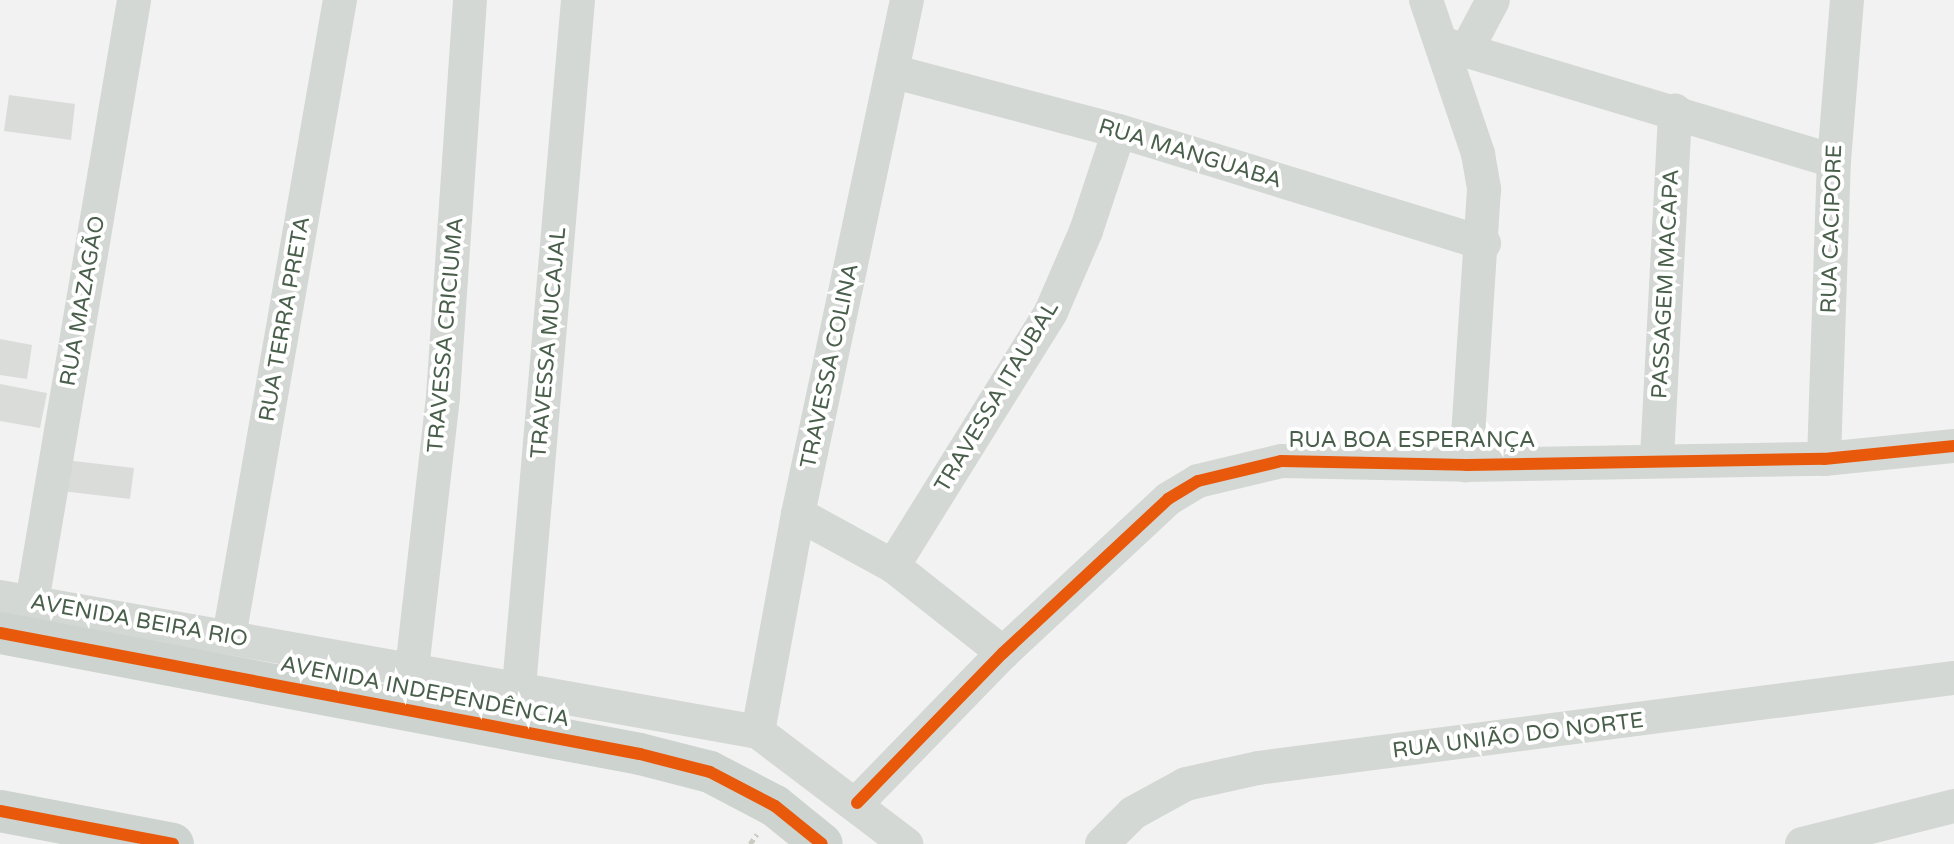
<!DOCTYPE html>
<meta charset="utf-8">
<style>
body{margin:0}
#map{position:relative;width:1954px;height:844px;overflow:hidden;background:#f3f2f3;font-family:"Varela Round",sans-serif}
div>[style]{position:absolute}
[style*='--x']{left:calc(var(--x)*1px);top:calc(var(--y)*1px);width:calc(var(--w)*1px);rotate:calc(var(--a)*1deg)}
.building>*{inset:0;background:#dadcda}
.path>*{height:5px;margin-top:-2.5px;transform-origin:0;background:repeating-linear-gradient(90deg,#c8cdc0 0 6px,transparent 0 10px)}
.minor>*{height:34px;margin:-17px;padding:0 17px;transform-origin:17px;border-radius:17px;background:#d4d8d4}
.major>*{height:42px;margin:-21px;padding:0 21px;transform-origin:21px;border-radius:21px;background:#cdd3ce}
.cycleway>*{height:12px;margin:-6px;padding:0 6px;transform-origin:6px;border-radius:6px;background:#e8590c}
span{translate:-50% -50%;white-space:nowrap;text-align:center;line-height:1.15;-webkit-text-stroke:8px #fff;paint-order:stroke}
.street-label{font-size:22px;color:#495f4b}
</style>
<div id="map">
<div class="building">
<i style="clip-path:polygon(9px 95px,75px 104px,71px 140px,4px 131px)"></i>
<i style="clip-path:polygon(0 339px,32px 345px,27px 379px,0 375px)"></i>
<i style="clip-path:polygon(0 384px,47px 393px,40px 428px,0 421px)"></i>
<i style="clip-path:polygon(65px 460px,134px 468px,130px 499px,61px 491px)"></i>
</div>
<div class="path">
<i style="--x:750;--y:844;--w:12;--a:-55"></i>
</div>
<div class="minor">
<i style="--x:1426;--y:0;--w:163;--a:71.3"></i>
<i style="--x:1478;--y:154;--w:36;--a:80"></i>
<i style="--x:1484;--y:189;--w:277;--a:93.7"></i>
<i style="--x:1444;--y:44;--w:407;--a:16.7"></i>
<i style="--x:1467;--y:49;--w:55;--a:-62"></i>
<i style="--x:895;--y:72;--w:232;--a:14.8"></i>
<i style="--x:1119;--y:131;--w:382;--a:17.1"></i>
<i style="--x:1657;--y:458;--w:348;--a:-87"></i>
<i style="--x:1824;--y:459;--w:298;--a:-88.1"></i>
<i style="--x:1834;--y:161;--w:162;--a:-85.4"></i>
<i style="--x:798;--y:514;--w:108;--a:28.7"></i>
<i style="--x:893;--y:566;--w:140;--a:38.3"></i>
<i style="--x:893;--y:566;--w:299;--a:-58.1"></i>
<i style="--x:1051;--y:312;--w:88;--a:-66.6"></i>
<i style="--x:1086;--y:231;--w:105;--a:-71.7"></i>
<i style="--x:0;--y:597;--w:770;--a:10.1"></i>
<i style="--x:758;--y:732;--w:186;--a:37.1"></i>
<i style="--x:32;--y:602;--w:611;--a:-80.38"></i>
<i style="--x:229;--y:637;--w:647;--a:-80.12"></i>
<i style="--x:412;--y:669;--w:275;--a:-83.5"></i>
<i style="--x:443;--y:396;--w:397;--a:-86.1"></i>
<i style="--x:519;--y:687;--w:690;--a:-85.09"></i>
<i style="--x:758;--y:732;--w:222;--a:-79.6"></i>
<i style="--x:798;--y:514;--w:525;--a:-78.03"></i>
<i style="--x:857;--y:803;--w:209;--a:-45.8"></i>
<i style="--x:1003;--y:653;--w:226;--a:-43"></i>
<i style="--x:1168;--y:499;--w:35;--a:-31"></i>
<i style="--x:1198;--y:481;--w:85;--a:-13.5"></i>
<i style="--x:1281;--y:461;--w:185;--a:1.2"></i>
<i style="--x:1466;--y:465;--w:358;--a:-1"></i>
<i style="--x:1824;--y:459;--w:131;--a:-5.7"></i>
<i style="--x:1102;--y:844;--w:44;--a:-45"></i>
<i style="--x:1133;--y:813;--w:60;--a:-28.7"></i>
<i style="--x:1186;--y:784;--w:74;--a:-12.5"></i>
<i style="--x:1258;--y:768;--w:702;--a:-7.37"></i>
<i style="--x:1802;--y:844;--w:157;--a:-14"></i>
</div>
<div class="major">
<i style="--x:0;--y:633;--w:651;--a:10.71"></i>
<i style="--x:640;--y:754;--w:72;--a:14.4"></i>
<i style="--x:710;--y:772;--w:73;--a:27.6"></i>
<i style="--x:775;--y:806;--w:60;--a:39"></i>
<i style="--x:0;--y:811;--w:176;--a:10.8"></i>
</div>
<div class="cycleway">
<i style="--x:0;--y:633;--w:651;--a:10.71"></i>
<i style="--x:640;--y:754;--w:72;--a:14.4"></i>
<i style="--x:710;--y:772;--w:73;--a:27.6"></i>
<i style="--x:775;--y:806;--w:60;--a:39"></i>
<i style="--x:857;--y:803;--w:209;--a:-45.8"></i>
<i style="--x:1003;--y:653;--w:226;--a:-43"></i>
<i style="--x:1168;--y:499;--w:35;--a:-31"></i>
<i style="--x:1198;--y:481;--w:85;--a:-13.5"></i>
<i style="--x:1281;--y:461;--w:185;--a:1.2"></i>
<i style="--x:1466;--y:465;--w:358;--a:-1"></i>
<i style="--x:1824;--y:459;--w:131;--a:-5.7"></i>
<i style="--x:0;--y:811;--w:176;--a:10.8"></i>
</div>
<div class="street-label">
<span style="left:1190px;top:154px;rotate:17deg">RUA MANGUABA</span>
<span style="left:1832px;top:229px;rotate:-88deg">RUA CACIPORE</span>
<span style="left:1666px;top:284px;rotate:-87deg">PASSAGEM MACAPA</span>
<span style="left:83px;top:301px;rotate:-80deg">RUA MAZAGÃO</span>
<span style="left:285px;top:319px;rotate:-80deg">RUA TERRA PRETA</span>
<span style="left:446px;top:335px;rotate:-85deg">TRAVESSA CRICIUMA</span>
<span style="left:549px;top:343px;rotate:-85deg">TRAVESSA MUCAJAL</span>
<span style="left:830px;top:366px;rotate:-78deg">TRAVESSA COLINA</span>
<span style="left:997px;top:397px;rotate:-59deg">TRAVESSA ITAUBAL</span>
<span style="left:1412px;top:441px">RUA BOA ESPERANÇA</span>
<span style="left:139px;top:621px;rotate:10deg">AVENIDA BEIRA RIO</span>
<span style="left:425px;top:692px;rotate:11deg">AVENIDA INDEPENDÊNCIA</span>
<span style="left:1518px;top:736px;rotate:-7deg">RUA UNIÃO DO NORTE</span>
</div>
</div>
